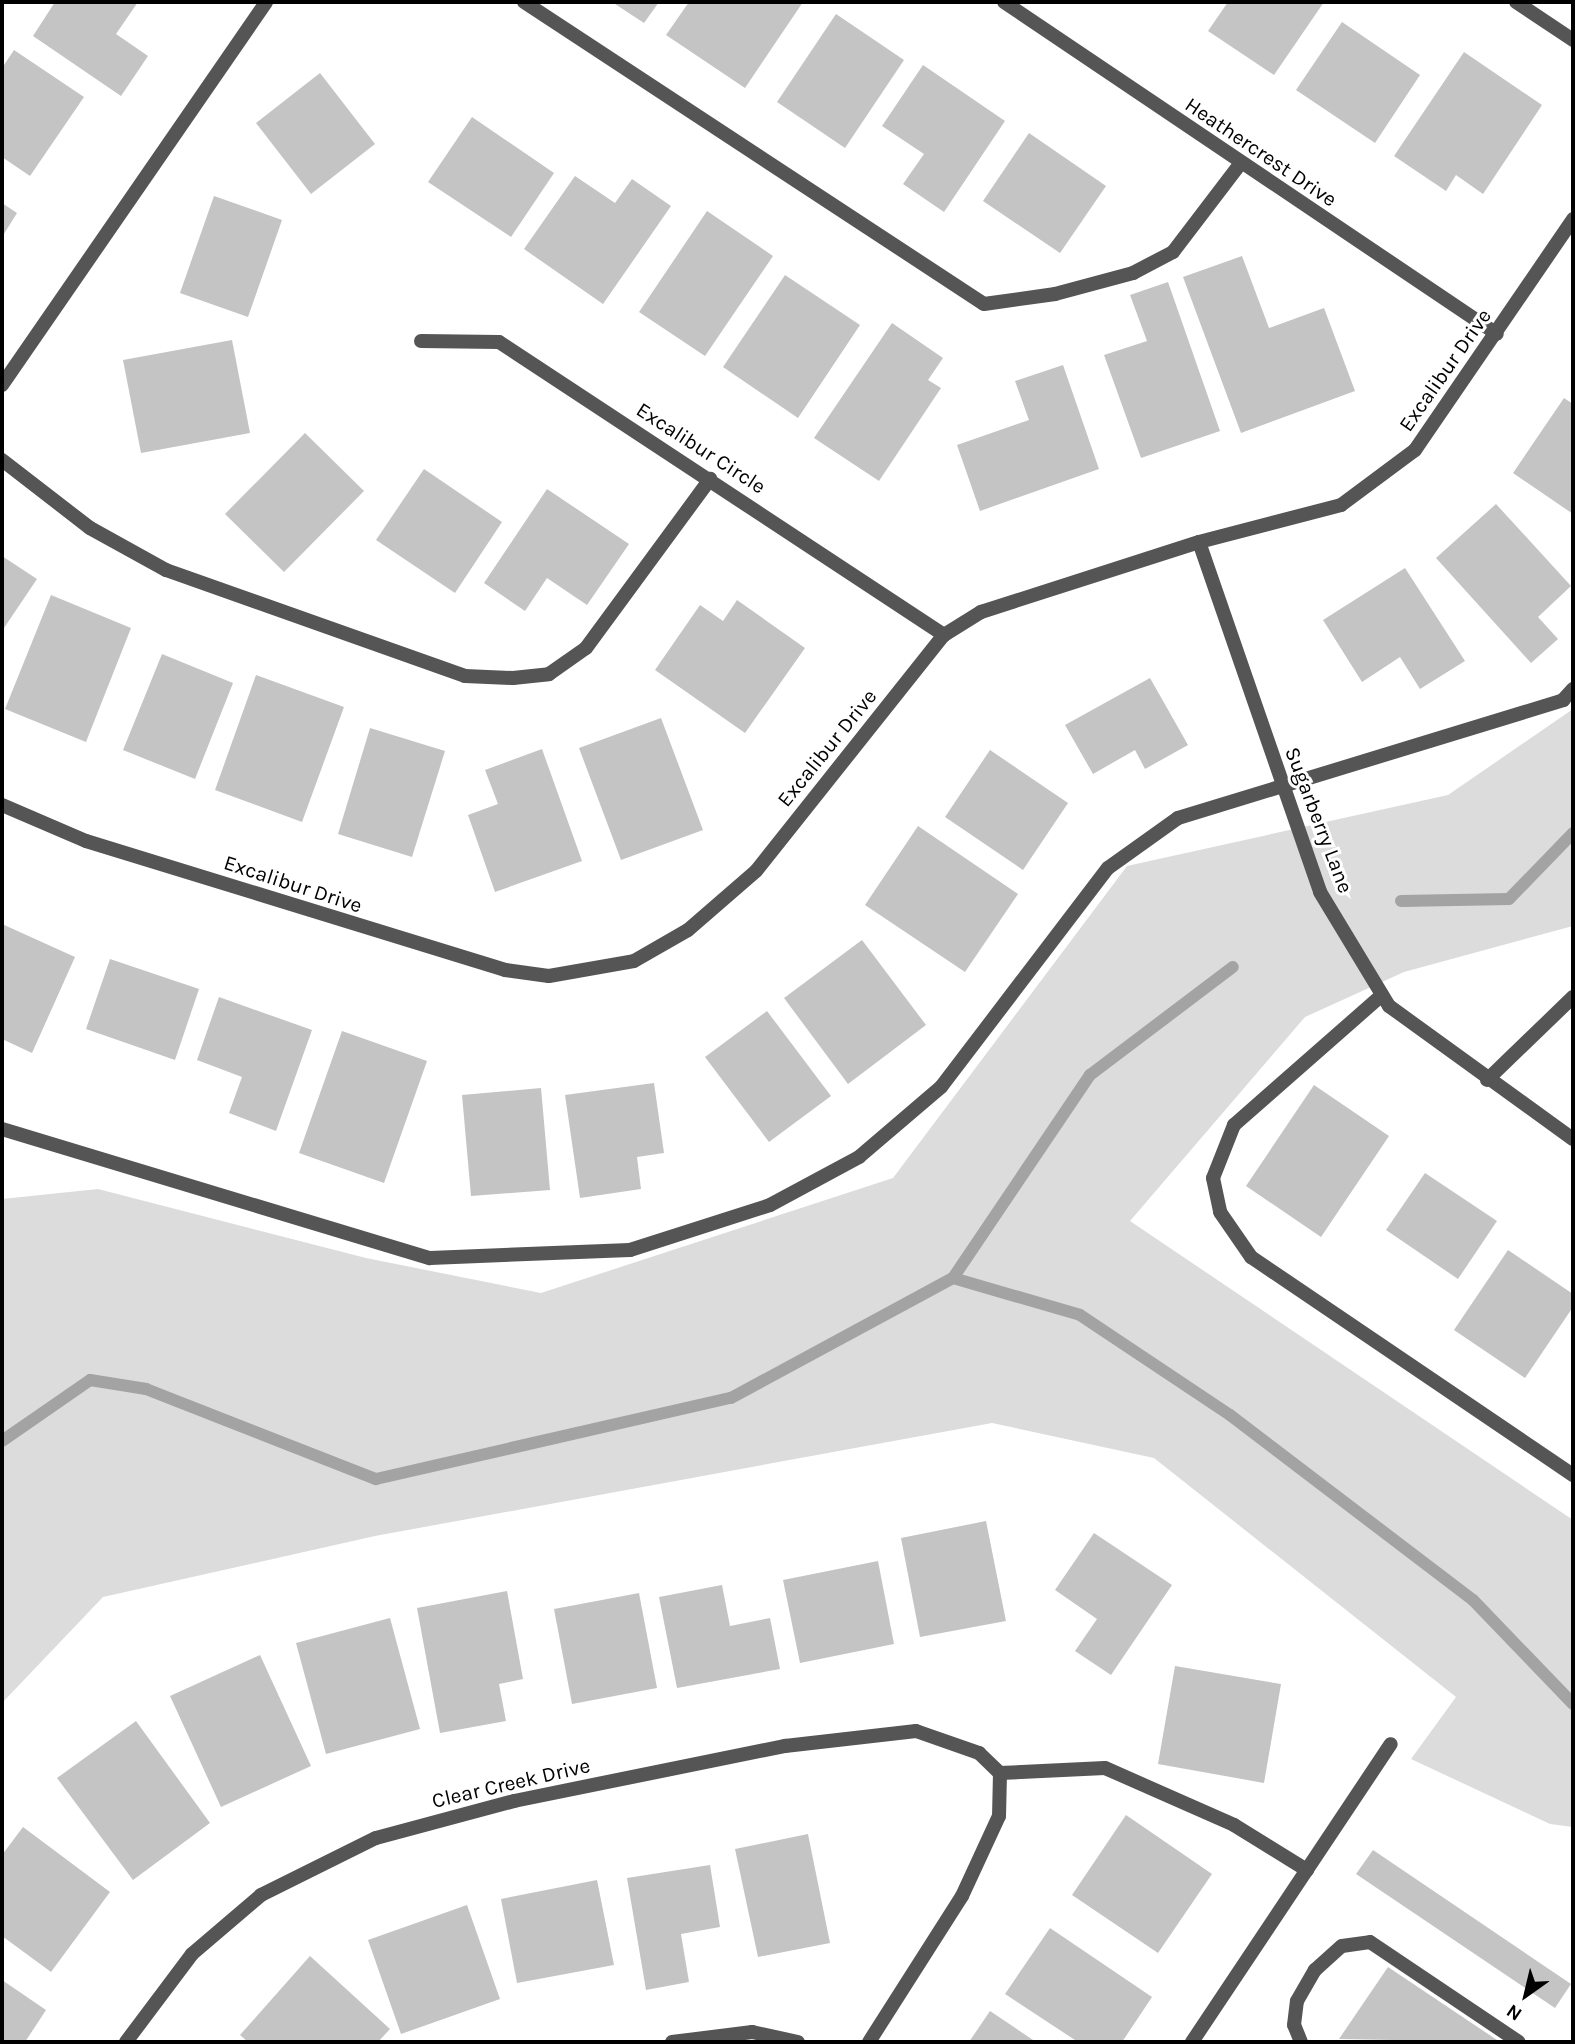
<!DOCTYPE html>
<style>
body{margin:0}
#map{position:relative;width:1575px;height:2044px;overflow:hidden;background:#fff;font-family:Karla,sans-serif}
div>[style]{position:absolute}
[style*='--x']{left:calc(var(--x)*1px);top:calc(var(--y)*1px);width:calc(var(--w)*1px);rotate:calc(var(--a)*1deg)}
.green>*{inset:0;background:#dcdcdc}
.stream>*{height:12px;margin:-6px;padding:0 6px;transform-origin:6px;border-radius:6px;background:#a3a3a3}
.building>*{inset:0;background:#c4c4c4}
.service>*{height:14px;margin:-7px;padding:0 7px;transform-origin:7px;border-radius:7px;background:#555}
.minor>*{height:14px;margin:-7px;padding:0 7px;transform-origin:7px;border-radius:7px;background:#555}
span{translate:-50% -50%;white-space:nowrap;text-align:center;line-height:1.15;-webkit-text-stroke:6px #fff;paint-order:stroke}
.street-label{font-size:21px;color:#000}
.frame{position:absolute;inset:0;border:4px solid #000;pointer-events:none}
.north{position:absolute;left:1491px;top:1960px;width:70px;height:70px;-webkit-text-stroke:5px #fff;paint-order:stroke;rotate:214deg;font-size:19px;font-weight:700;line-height:28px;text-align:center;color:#000}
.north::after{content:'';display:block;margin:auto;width:24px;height:32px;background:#000;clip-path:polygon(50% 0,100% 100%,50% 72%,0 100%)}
</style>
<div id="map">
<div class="green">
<i style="clip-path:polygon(1573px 709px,1573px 926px,1404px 972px,1305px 1017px,1130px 1221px,1573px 1520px,1573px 1827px,1550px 1824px,1411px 1759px,1456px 1697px,1154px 1458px,992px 1423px,375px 1536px,103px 1597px,2px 1703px,2px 1199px,98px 1189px,366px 1258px,541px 1293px,893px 1178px,1127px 866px,1448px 795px)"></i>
</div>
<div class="stream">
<i style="--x:1401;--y:901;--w:108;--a:-1.1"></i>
<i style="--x:1509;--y:899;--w:92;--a:-45.9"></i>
<i style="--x:953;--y:1278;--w:132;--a:16.2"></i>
<i style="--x:1080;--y:1315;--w:180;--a:33.7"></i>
<i style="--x:1230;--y:1415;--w:305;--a:37.3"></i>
<i style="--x:1473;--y:1600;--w:144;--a:46.1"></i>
<i style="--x:2;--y:1441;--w:107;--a:-34.7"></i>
<i style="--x:90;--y:1380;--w:57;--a:9.1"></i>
<i style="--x:146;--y:1389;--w:247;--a:21.4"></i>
<i style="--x:376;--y:1479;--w:364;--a:-12.9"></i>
<i style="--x:731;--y:1398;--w:252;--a:-28.4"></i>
<i style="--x:953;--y:1278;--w:245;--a:-56"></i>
<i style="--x:1090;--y:1075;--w:179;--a:-37.1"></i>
</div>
<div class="building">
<i style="clip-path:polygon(55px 2px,138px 2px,116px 34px,148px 56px,121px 96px,33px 36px)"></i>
<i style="clip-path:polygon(612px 2px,659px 2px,644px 23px)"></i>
<i style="clip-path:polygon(689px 2px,803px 2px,745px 88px,666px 35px)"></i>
<i style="clip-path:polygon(1228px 2px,1324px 2px,1274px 75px,1208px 31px)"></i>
<i style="clip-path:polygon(836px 14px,904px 60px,845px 148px,777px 102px)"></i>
<i style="clip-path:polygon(1342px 22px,1420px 75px,1375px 143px,1296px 90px)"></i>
<i style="clip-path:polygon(14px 50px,84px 97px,30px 176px,2px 157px,2px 68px)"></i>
<i style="clip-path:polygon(1464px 52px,1542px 105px,1483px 194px,1456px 175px,1446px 191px,1394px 156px)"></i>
<i style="clip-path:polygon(923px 65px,1005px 121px,944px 212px,903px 184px,924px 154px,882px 126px)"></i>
<i style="clip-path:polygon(320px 73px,375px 144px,311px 194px,256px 123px)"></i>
<i style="clip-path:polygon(472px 117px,554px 173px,511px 237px,428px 182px)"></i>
<i style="clip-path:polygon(1029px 133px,1106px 186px,1060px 253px,983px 201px)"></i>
<i style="clip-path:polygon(575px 176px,615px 203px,632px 179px,671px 206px,603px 304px,524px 249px)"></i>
<i style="clip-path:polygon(214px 196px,282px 220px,248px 317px,180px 293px)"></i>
<i style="clip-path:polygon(2px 203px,17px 213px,2px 237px)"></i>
<i style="clip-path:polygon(707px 211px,773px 256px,705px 356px,639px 312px)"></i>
<i style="clip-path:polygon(1242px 256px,1269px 328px,1324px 308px,1355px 391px,1241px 433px,1183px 277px)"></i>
<i style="clip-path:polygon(785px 275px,860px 325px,798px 418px,723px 367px)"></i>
<i style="clip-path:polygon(1168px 282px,1220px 431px,1141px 458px,1104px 355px,1147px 341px,1130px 295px)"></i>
<i style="clip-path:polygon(892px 323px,943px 358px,928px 380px,941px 388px,879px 481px,814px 438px)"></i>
<i style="clip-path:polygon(232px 340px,250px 433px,141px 453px,123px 360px)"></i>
<i style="clip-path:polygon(1063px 365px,1099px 469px,980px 511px,957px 445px,1029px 420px,1015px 381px)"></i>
<i style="clip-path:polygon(1564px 398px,1573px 404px,1573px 514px,1513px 473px)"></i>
<i style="clip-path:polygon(305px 433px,364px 491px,284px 572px,225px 514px)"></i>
<i style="clip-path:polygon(424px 469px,502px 522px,455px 593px,376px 540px)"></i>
<i style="clip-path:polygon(547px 489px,629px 544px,587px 605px,547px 578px,525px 611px,484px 583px)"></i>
<i style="clip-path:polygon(1496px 504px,1571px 586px,1538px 617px,1558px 639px,1531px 663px,1436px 558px)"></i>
<i style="clip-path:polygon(2px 556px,37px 579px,2px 631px)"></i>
<i style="clip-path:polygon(1405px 568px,1465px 661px,1420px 689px,1400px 657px,1362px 682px,1323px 620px)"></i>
<i style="clip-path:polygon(51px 595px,131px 628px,86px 742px,5px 709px)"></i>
<i style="clip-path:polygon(737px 600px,805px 648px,745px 733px,655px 670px,700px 605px,723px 621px)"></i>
<i style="clip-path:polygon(162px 654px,233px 683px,195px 779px,123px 750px)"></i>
<i style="clip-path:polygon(256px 675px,344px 707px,302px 822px,215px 790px)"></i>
<i style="clip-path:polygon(1150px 678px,1188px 745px,1145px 769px,1135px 750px,1093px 774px,1065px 725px)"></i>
<i style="clip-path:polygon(661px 718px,703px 830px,621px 860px,579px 748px)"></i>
<i style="clip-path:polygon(370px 728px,445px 751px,412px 857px,338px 834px)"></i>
<i style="clip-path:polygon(542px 749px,582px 861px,495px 892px,468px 815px,498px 804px,485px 770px)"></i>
<i style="clip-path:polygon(990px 750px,1068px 803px,1023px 870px,945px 817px)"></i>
<i style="clip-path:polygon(918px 826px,1018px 894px,965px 972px,865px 905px)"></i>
<i style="clip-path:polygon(2px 924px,75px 957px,32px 1053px,2px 1039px)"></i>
<i style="clip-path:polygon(862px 940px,926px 1025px,848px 1084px,784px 998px)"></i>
<i style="clip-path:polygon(110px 959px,199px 989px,175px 1060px,86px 1029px)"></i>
<i style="clip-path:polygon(219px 997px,312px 1030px,276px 1131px,229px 1113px,242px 1077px,197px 1060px)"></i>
<i style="clip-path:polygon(767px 1011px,831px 1096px,769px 1142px,705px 1057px)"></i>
<i style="clip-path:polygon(342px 1031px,427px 1061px,384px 1183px,299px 1153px)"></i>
<i style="clip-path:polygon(654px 1083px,664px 1153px,637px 1157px,641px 1189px,580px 1198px,565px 1095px)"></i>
<i style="clip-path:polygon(1314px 1085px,1389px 1136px,1321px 1237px,1246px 1186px)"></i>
<i style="clip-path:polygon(541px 1088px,550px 1190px,471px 1196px,462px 1095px)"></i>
<i style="clip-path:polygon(1425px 1173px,1497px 1221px,1458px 1279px,1386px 1230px)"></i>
<i style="clip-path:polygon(1508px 1250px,1573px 1294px,1573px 1307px,1525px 1378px,1454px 1330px)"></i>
<i style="clip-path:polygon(986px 1521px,1006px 1621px,920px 1637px,901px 1538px)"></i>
<i style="clip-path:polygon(1094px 1533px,1172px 1585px,1111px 1675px,1075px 1651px,1097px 1619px,1055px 1590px)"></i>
<i style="clip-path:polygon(878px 1561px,894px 1644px,800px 1663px,783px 1580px)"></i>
<i style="clip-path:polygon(722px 1585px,730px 1626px,770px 1618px,780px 1669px,677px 1688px,659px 1597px)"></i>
<i style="clip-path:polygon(507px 1591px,523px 1679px,499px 1684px,506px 1721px,440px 1733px,417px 1608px)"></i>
<i style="clip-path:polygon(639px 1593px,657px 1688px,572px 1704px,554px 1609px)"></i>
<i style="clip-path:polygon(390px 1618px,420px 1729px,326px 1754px,296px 1643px)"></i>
<i style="clip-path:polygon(260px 1655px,311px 1766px,221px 1807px,170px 1696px)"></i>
<i style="clip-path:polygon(1175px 1666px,1281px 1684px,1264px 1783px,1158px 1764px)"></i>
<i style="clip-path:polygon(136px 1721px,210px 1823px,133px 1880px,57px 1778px)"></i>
<i style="clip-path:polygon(1126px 1815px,1212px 1874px,1158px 1953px,1072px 1895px)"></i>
<i style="clip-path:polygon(23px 1827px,110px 1892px,51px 1972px,2px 1936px,2px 1855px)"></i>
<i style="clip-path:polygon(808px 1834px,830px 1943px,758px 1957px,735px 1849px)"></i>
<i style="clip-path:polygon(1373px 1850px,1571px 1984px,1555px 2008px,1356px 1874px)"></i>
<i style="clip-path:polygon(710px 1865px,720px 1927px,681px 1934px,689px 1982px,646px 1990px,627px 1878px)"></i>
<i style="clip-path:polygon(597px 1880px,614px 1965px,517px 1983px,501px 1899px)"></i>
<i style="clip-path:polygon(467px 1905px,500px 1999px,401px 2034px,368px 1940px)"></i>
<i style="clip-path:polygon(1050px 1928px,1152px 1997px,1122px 2042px,1078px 2042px,1005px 1994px)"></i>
<i style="clip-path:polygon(310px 1956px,390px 2029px,378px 2042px,248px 2042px,240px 2035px)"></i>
<i style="clip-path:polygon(1388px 1967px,1500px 2042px,1339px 2039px)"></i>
<i style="clip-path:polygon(2px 1980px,46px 2010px,25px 2042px,2px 2042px)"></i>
<i style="clip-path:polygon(990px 2011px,1036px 2042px,969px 2042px)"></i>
</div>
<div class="service">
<i style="--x:524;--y:2;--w:550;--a:33.29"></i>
<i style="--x:984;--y:304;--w:72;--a:-8"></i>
<i style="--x:1055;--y:294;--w:81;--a:-15.1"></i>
<i style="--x:1133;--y:273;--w:45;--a:-27.7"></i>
<i style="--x:1173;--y:252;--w:111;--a:-52.7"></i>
<i style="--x:1516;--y:2;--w:69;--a:33.7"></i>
<i style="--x:2;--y:385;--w:465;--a:-55.4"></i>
<i style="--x:2;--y:460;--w:111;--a:37.7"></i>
<i style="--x:90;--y:528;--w:87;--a:28.9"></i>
<i style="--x:166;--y:570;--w:317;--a:19.5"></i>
<i style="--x:465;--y:676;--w:48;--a:2.4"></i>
<i style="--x:513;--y:678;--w:36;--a:-6"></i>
<i style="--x:549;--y:674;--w:45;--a:-35.1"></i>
<i style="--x:586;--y:648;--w:210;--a:-53.7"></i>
<i style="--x:1382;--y:995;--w:197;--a:138.7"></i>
<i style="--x:1234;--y:1125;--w:57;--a:111.6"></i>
<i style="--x:1213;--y:1178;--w:35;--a:78"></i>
<i style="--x:1220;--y:1212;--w:55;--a:55.4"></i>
<i style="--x:1251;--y:1257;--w:389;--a:34.1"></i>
<i style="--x:1487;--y:1080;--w:120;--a:-44"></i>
<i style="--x:2;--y:1129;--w:447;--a:16.8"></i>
<i style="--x:430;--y:1258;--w:200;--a:-2.3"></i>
<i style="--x:630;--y:1250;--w:147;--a:-17.8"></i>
<i style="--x:770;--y:1205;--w:101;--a:-28.3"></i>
<i style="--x:859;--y:1157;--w:108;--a:-40.5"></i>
<i style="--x:941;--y:1087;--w:275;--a:-52.7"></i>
<i style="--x:1108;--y:868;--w:86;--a:-35.5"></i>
<i style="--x:1178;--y:818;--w:403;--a:-17"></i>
<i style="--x:1563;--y:700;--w:15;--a:-48"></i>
<i style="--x:1000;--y:1773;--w:105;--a:-2.7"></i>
<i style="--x:1105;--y:1768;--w:141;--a:23.8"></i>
<i style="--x:1234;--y:1825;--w:86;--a:31.7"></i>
<i style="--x:672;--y:2042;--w:81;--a:-7.1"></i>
<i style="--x:752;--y:2032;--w:47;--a:12.3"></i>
<i style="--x:1192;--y:2042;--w:358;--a:-56.3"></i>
<i style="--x:1301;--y:2042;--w:18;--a:-112"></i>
<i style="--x:1294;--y:2025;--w:24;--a:-83"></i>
<i style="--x:1297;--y:2001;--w:36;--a:-60"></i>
<i style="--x:1315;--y:1970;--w:36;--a:-42"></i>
<i style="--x:1342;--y:1946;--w:28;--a:-8"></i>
<i style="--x:1370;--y:1942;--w:179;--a:33.9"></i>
</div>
<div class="minor">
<i style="--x:1004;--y:2;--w:594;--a:33.96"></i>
<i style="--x:421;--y:341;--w:78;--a:0.7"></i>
<i style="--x:499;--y:342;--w:533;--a:33.36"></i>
<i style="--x:1199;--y:542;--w:370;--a:70.9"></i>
<i style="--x:1320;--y:892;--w:133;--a:58.8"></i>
<i style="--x:1389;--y:1006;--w:227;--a:35.9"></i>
<i style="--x:2;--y:805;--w:91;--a:23.2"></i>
<i style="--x:86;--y:841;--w:438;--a:17.1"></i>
<i style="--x:505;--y:970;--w:44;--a:7.8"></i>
<i style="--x:549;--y:976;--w:86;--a:-10"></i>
<i style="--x:634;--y:961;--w:62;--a:-29.9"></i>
<i style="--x:688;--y:930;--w:90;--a:-40.9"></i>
<i style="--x:756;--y:871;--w:302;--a:-51.5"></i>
<i style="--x:944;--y:635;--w:44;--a:-31.9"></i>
<i style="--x:981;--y:612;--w:229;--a:-17.8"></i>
<i style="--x:1199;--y:542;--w:147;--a:-14.6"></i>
<i style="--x:1341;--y:505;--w:92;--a:-36.6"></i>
<i style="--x:1415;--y:450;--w:280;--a:-55.6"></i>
<i style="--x:126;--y:2042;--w:110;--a:-53.1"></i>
<i style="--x:192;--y:1954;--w:91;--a:-40.5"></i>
<i style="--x:261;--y:1895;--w:128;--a:-26.4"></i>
<i style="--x:376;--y:1838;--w:143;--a:-15"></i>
<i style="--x:514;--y:1801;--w:277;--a:-11.5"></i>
<i style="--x:785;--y:1746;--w:132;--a:-6.5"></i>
<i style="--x:916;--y:1731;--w:67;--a:19.2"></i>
<i style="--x:979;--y:1753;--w:29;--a:44"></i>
<i style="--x:1000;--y:1773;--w:43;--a:91.3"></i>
<i style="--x:999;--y:1816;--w:88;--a:114.8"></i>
<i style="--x:962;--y:1896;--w:173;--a:122.5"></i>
</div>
<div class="street-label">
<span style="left:1261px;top:152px;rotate:34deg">Heathercrest Drive</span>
<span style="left:1445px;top:370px;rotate:-55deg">Excalibur Drive</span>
<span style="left:701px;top:448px;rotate:33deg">Excalibur Circle</span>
<span style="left:827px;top:748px;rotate:-51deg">Excalibur Drive</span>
<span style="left:1319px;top:820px;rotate:69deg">Sugarberry Lane</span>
<span style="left:293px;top:884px;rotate:18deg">Excalibur Drive</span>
<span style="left:511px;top:1783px;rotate:-13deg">Clear Creek Drive</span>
</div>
<div class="frame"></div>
<div class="north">N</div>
</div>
